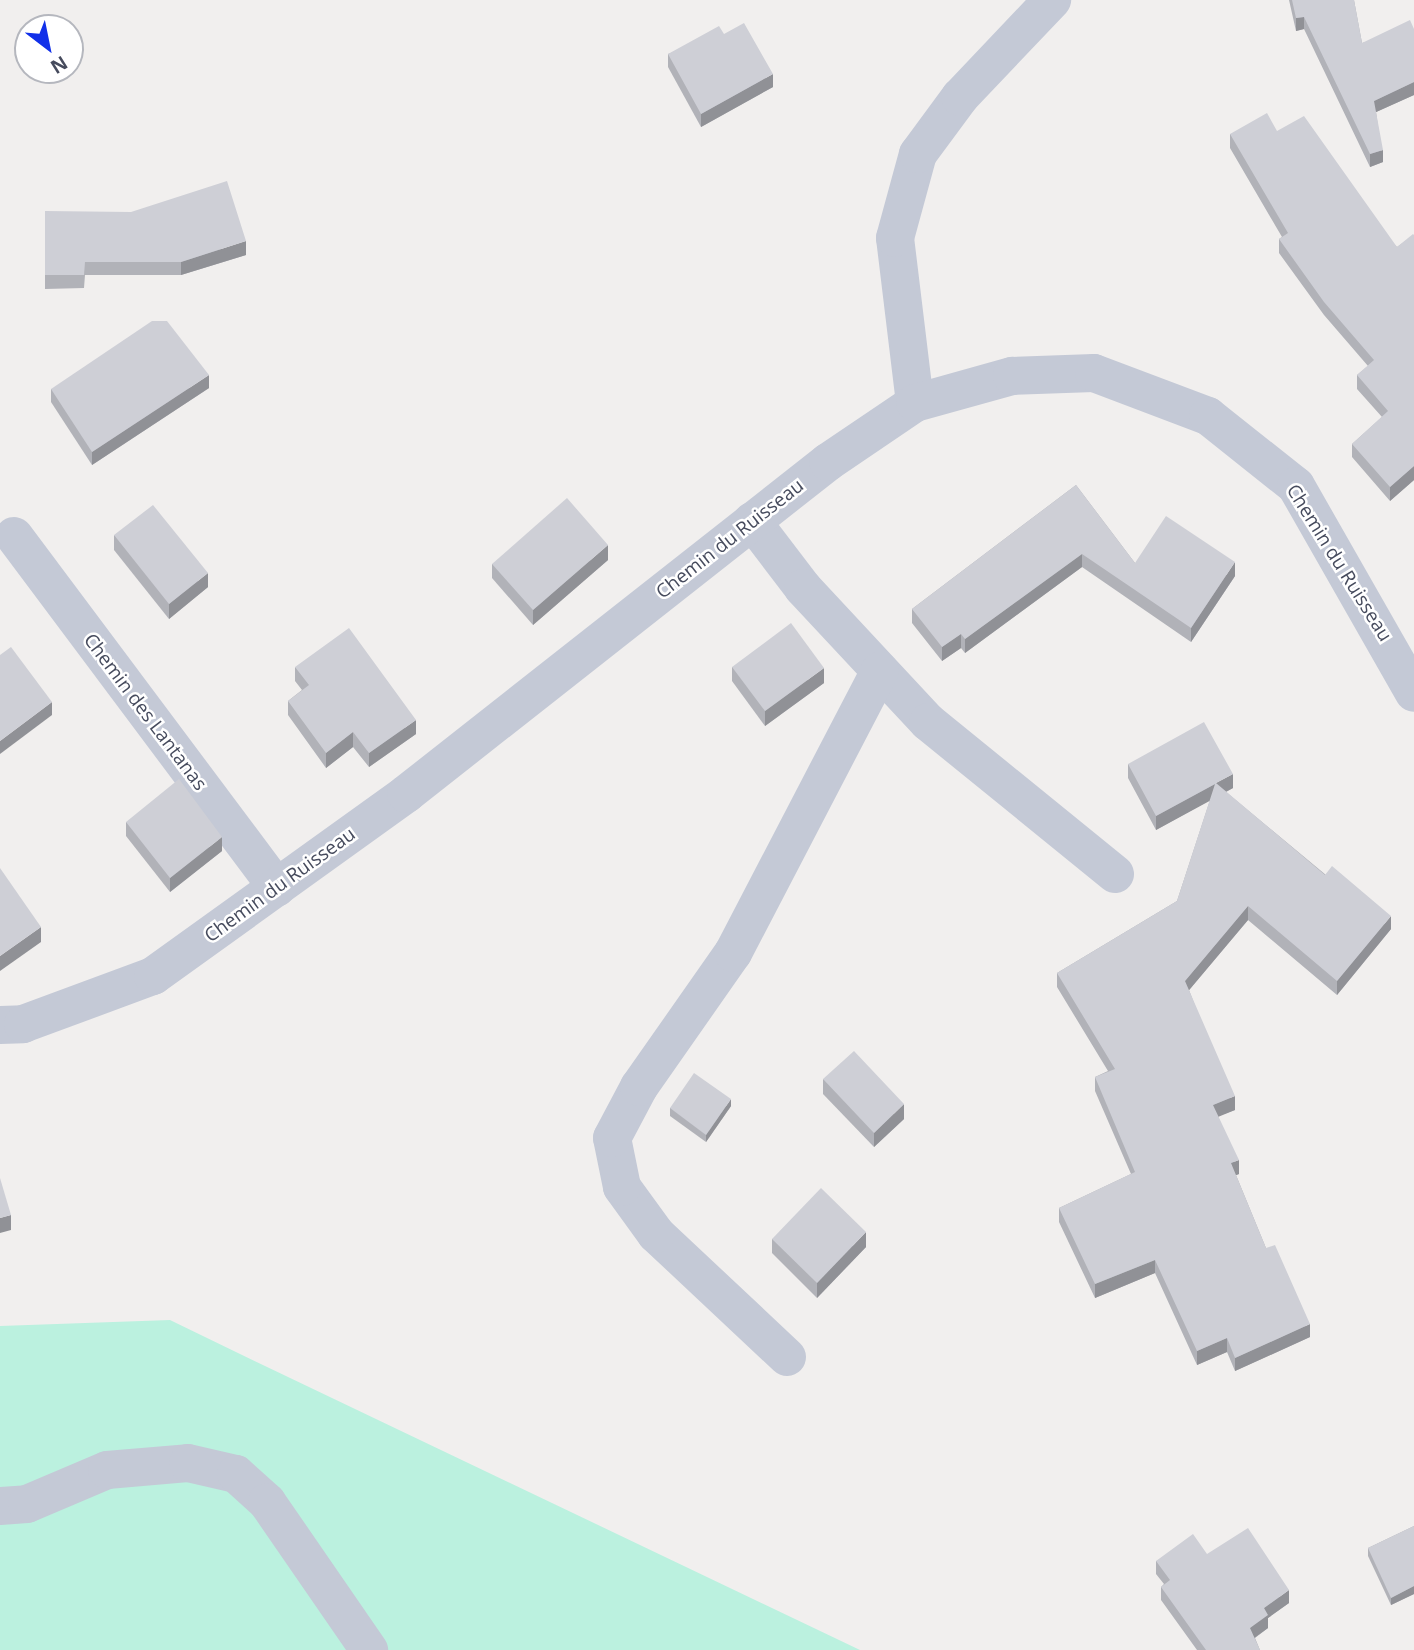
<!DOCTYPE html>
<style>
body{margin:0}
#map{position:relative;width:1414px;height:1650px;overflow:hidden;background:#f1efee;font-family:"Open Sans",sans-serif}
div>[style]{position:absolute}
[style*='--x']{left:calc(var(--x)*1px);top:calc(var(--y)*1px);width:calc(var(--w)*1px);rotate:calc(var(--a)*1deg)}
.green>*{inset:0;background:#bbf1df}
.minor>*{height:38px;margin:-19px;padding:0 19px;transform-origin:19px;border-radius:19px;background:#c4c9d6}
.wall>*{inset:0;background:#b1b2b8}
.shaded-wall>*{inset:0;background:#909196}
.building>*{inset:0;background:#cecfd6}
span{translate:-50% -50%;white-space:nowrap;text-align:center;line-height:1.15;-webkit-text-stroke:5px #fff;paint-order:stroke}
.street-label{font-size:19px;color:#464b5d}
.north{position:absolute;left:14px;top:14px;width:70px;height:70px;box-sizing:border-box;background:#fff;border:2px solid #b5b7be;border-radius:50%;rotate:148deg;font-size:19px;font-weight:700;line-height:28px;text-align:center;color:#464b5d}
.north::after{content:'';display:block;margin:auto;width:24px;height:32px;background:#1130e9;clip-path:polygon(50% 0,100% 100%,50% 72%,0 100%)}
</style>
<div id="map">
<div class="green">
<i style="clip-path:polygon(170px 1320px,265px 1366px,860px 1650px,0 1650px,0 1326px)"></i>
</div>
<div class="minor">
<i style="--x:915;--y:403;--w:166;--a:-96.9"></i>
<i style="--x:895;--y:238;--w:87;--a:-74.7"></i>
<i style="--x:918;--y:154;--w:71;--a:-53.6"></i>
<i style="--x:960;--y:97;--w:134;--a:-46.5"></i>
<i style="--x:752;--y:521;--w:84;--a:52.7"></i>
<i style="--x:803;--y:588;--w:183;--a:47"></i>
<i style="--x:928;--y:722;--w:241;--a:39.1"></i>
<i style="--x:14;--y:536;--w:439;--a:53.2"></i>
<i style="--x:0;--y:1025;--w:23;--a:-2"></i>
<i style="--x:23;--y:1024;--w:139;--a:-20.3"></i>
<i style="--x:153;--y:976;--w:312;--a:-35.7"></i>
<i style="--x:406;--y:794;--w:537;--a:-38.19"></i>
<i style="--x:828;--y:462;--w:105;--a:-34.1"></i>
<i style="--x:915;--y:403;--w:101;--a:-15.6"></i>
<i style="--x:1012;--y:376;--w:82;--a:-2.1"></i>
<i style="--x:1094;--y:373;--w:122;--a:20.7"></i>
<i style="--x:1208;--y:416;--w:112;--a:38.5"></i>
<i style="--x:1296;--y:486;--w:238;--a:60.3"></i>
<i style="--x:787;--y:1357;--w:180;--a:-136.8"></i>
<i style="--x:656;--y:1234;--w:58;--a:-125.9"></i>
<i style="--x:622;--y:1187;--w:50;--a:-101.5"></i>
<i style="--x:612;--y:1138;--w:58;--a:-62.1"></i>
<i style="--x:639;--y:1087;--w:164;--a:-55"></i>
<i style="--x:733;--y:953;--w:318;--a:-62.5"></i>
<i style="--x:0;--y:1506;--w:27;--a:-4"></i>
<i style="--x:27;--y:1504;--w:87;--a:-23"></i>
<i style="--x:107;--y:1470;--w:81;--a:-4.9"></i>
<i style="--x:188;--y:1463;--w:49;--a:12.9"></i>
<i style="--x:236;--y:1474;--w:42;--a:42.1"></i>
<i style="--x:267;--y:1502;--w:180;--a:55.4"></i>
</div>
<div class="wall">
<i style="clip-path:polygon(1289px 0,1354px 0,1362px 43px,1414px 29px,1414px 95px,1376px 112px,1383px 162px,1370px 167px,1304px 29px,1296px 31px)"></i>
<i style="clip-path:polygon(724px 34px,773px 87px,701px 127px,668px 67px,668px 54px)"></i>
<i style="clip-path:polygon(1277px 131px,1397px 247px,1414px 235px,1414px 480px,1390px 501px,1352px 457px,1352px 444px,1382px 417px,1357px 389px,1357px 375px,1368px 366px,1324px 315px,1279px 253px,1279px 239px,1282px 237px,1230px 148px,1230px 134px)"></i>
<i style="clip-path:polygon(45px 211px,246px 255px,181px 275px,85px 275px,84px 288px,45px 289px)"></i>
<i style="clip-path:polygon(209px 388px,92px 465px,51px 402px,51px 389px)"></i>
<i style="clip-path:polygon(1076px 485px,1135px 563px,1235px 576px,1191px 642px,1082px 567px,965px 653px,961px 648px,942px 661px,912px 623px,912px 609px)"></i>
<i style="clip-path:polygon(114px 535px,208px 587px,169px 619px,114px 550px)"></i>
<i style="clip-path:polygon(608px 560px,533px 625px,492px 578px,492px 564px)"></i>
<i style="clip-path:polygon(295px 667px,416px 734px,369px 767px,353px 747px,326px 768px,288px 715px,288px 701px,302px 690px,295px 681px)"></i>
<i style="clip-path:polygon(732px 667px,824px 683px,765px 726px,732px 681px)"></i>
<i style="clip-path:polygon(1128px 764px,1233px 788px,1226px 792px,1391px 929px,1337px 995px,1248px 920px,1189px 990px,1235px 1110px,1218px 1116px,1239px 1174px,1236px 1175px,1266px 1248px,1310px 1337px,1235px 1371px,1227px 1352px,1197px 1365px,1155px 1273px,1095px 1298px,1059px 1222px,1059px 1208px,1131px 1174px,1095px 1091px,1095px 1077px,1108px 1071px,1057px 987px,1057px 973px,1177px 901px,1210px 800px,1156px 830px,1128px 778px)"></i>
<i style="clip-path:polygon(126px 822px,222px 851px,170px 892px,126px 836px)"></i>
<i style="clip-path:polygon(823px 1079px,904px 1119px,874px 1147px,823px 1094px)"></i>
<i style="clip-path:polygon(731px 1106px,706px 1142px,670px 1116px,670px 1108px)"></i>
<i style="clip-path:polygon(772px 1239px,866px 1247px,817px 1298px,772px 1253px)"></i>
<i style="clip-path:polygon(1414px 1526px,1414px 1594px,1391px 1605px,1368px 1556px,1368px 1548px)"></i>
<i style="clip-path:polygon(1207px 1554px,1289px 1603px,1268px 1618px,1268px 1628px,1255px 1638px,1260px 1650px,1197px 1650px,1161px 1600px,1161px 1587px,1164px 1584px,1156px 1574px,1156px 1561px)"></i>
</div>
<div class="shaded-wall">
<i style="clip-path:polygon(1304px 17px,1304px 29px,1296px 31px,1296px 18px)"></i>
<i style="clip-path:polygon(773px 74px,773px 87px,701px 127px,701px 114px)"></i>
<i style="clip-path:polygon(1414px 82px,1414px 95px,1374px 113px,1374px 101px)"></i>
<i style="clip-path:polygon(1383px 150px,1383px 162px,1370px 167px,1370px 154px)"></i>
<i style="clip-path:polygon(246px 241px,246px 255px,181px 275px,181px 262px)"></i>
<i style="clip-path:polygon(209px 375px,209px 388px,92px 465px,92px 452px)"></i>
<i style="clip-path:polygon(1414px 466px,1414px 480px,1390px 501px,1390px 487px)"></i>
<i style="clip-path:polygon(608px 545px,608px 560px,533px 625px,533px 610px)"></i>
<i style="clip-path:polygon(1082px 554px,1082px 567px,965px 653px,965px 639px)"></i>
<i style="clip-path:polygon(1235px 562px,1235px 576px,1191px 642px,1191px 628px)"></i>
<i style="clip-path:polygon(208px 573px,208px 587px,169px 619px,169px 604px)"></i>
<i style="clip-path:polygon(961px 634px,961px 648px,942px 661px,942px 647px)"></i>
<i style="clip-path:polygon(824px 668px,824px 683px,765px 726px,765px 711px)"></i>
<i style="clip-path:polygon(52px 702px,52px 715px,0 754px,0 741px)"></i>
<i style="clip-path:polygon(416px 720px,416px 734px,369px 767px,369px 753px)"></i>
<i style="clip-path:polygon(353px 732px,353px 747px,326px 768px,326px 753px)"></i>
<i style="clip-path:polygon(1233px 774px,1233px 788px,1216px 797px,1216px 783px)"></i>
<i style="clip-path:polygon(1215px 784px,1215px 798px,1156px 830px,1156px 816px)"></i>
<i style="clip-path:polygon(222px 837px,222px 851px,170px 892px,170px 878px)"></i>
<i style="clip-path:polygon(1248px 906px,1248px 920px,1185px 995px,1185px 981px)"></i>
<i style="clip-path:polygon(1391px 916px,1391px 929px,1337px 995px,1337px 981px)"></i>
<i style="clip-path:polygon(41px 927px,41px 942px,0 971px,0 956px)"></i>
<i style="clip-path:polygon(1235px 1096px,1235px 1110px,1213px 1119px,1213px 1105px)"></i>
<i style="clip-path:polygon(731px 1099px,731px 1106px,706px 1142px,706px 1135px)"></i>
<i style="clip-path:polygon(904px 1104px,904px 1119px,874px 1147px,874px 1133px)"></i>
<i style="clip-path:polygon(1239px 1160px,1239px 1174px,1231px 1177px,1231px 1163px)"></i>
<i style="clip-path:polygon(11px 1215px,11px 1230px,0 1233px,0 1218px)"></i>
<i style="clip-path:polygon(866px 1232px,866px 1247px,817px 1298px,817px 1283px)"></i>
<i style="clip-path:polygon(1155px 1260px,1155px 1273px,1095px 1298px,1095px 1284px)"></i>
<i style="clip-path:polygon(1310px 1324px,1310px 1337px,1235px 1371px,1235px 1358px)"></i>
<i style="clip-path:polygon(1227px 1338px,1227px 1352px,1197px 1365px,1197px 1351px)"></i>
<i style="clip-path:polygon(1414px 1586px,1414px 1594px,1391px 1605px,1391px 1598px)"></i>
<i style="clip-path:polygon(1289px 1590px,1289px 1603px,1268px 1618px,1268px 1628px,1250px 1641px,1250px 1628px,1264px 1608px)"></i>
</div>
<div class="building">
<i style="clip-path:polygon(1292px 0,1354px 0,1362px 43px,1410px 20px,1414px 29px,1414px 82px,1374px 101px,1383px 150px,1370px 154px,1304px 17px,1296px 18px)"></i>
<i style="clip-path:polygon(744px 23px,773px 74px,701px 114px,668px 54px,719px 26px,724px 34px)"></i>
<i style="clip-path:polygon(1267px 113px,1277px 131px,1304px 116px,1397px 247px,1413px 234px,1414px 235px,1414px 466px,1390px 487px,1352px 444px,1388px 411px,1357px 375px,1374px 360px,1324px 302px,1279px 239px,1288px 233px,1230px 134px)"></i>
<i style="clip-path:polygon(227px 181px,246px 241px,181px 262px,85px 262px,84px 275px,45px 275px,45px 211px,131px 212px)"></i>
<i style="clip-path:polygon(152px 321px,167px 321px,209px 375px,92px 452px,51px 389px)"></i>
<i style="clip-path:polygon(1076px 485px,1135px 563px,1166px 516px,1235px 562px,1191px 628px,1082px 554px,965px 639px,961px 634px,942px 647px,912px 609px)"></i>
<i style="clip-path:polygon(567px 498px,608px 545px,533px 610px,492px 564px)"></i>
<i style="clip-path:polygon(153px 505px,208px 573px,169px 604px,114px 535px)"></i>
<i style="clip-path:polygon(791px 623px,824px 668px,765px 711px,732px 667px)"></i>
<i style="clip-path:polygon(349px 628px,416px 720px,369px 753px,353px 732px,326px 753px,288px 701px,309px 685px,295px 667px)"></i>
<i style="clip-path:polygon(11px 647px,52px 702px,0 741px,0 655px)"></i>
<i style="clip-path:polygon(1204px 722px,1233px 774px,1216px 783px,1325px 875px,1332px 866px,1391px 916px,1337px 981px,1248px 906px,1185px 981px,1235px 1096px,1213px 1105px,1239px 1160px,1231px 1163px,1266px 1248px,1275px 1245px,1310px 1324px,1235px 1358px,1227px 1338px,1197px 1351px,1155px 1260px,1095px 1284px,1059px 1208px,1135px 1172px,1095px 1077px,1115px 1069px,1057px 973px,1177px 901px,1215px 784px,1156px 816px,1128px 764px)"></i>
<i style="clip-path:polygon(179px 779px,222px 837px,170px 878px,126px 822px)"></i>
<i style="clip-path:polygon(0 868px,41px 927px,0 956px)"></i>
<i style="clip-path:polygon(854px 1051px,904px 1104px,874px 1133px,823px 1079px)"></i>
<i style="clip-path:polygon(694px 1073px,731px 1099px,706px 1135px,670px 1108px)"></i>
<i style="clip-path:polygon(0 1178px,11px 1215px,0 1218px)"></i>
<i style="clip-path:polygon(821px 1188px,866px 1232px,817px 1283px,772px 1239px)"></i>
<i style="clip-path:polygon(1414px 1526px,1414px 1586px,1391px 1598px,1368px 1548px)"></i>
<i style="clip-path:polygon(1248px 1528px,1289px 1590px,1264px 1608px,1268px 1615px,1250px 1628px,1260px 1650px,1206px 1650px,1161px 1587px,1170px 1580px,1156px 1561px,1193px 1534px,1207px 1554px)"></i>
</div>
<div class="street-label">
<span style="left:730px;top:539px;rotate:-38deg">Chemin du Ruisseau</span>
<span style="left:1339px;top:563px;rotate:58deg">Chemin du Ruisseau</span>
<span style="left:145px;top:712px;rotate:53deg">Chemin des Lantanas</span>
<span style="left:280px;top:885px;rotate:-36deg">Chemin du Ruisseau</span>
</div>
<div class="north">N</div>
</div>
